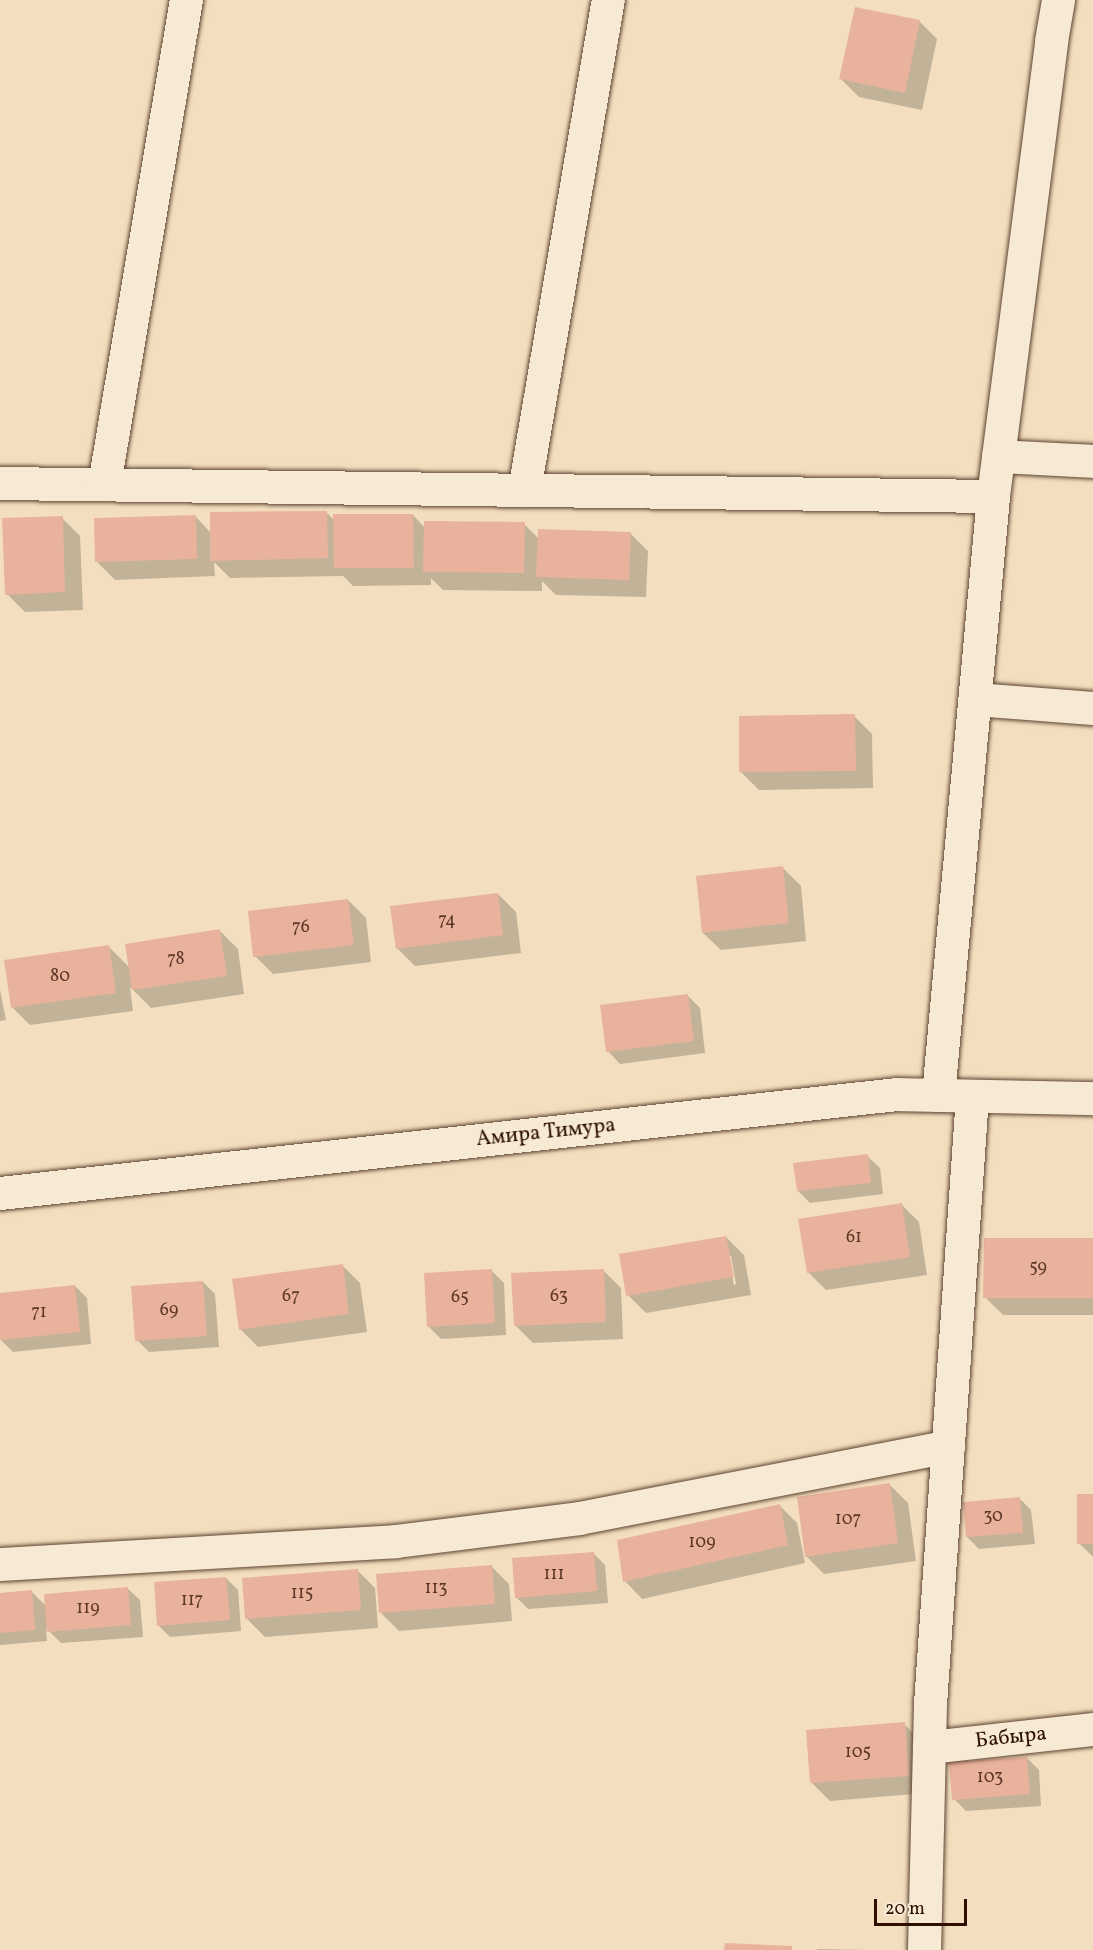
<!DOCTYPE html>
<meta charset="utf-8">
<style>
body{margin:0}
#map{position:relative;width:1093px;height:1950px;overflow:hidden;background:#f3dfbf;font-family:Vollkorn,serif}
div>[style]{position:absolute}
[style*='--x']{left:calc(var(--x)*1px);top:calc(var(--y)*1px);width:calc(var(--w)*1px);rotate:calc(var(--a)*1deg)}
.shadow>*{inset:0;background:#0003}
.building>*{inset:0;background:#e9b29d}
.roads{filter:drop-shadow(0 0 2px #5e4230) drop-shadow(0 0 2px #5e4230)}
.minor>*{height:33px;margin:-16.5px;padding:0 16.5px;transform-origin:16.5px;border-radius:16.5px;background:#f7ead5}
span{translate:-50% -50%;white-space:nowrap;text-align:center;line-height:1.15;-webkit-text-stroke:4.5px #f7ead5;paint-order:stroke}
.number-label{font-size:18px;color:#5c3727}
.number-label span{-webkit-text-stroke-width:0}
.street-label{font-size:21px;color:#2d0e00}
.scale{position:absolute;left:874px;top:1899px;width:93px;height:27px;box-sizing:border-box;border:3px solid #2d0e00;border-top:0;padding-left:8px;font-size:18px;line-height:21px;white-space:nowrap;color:#2d0e00;-webkit-text-stroke:4px #f7ead5;paint-order:stroke}
</style>
<div id="map">
<div class="shadow">
<i style="clip-path:polygon(919px 21px,937px 39px,922px 110px,859px 97px,841px 79px)"></i>
<i style="clip-path:polygon(326px 512px,335px 521px,413px 515px,425px 528px,524px 524px,539px 539px,630px 533px,648px 551px,646px 597px,556px 595px,542px 581px,542px 591px,443px 590px,431px 578px,431px 585px,353px 586px,343px 576px,230px 578px,214px 562px,215px 576px,115px 580px,97px 562px,195px 516px,211px 533px)"></i>
<i style="clip-path:polygon(62px 518px,80px 536px,83px 610px,25px 612px,7px 594px)"></i>
<i style="clip-path:polygon(854px 716px,872px 734px,873px 788px,759px 790px,741px 772px)"></i>
<i style="clip-path:polygon(783px 868px,801px 886px,806px 941px,721px 950px,703px 933px)"></i>
<i style="clip-path:polygon(498px 894px,516px 912px,521px 953px,415px 966px,397px 948px)"></i>
<i style="clip-path:polygon(348px 900px,366px 918px,371px 962px,273px 974px,255px 956px)"></i>
<i style="clip-path:polygon(220px 931px,238px 949px,244px 994px,151px 1008px,130px 987px,133px 1011px,30px 1025px,12px 1007px,109px 947px,130px 968px)"></i>
<i style="clip-path:polygon(0 990px,6px 1020px,0 1021px)"></i>
<i style="clip-path:polygon(688px 996px,700px 1008px,705px 1053px,620px 1064px,608px 1051px)"></i>
<i style="clip-path:polygon(867px 1156px,880px 1168px,883px 1194px,810px 1203px,798px 1191px)"></i>
<i style="clip-path:polygon(901px 1204px,919px 1222px,927px 1275px,826px 1290px,808px 1272px)"></i>
<i style="clip-path:polygon(evenodd,726px 1237px,744px 1255px,751px 1295px,646px 1313px,628px 1295px,726px 1237px,728px 1256px,731px 1256px,736px 1284px,734px 1285px,728px 1256px)"></i>
<i style="clip-path:polygon(1093px 1240px,1093px 1315px,1003px 1315px,985px 1297px)"></i>
<i style="clip-path:polygon(342px 1265px,360px 1283px,367px 1332px,258px 1347px,240px 1329px)"></i>
<i style="clip-path:polygon(603px 1270px,621px 1288px,623px 1339px,533px 1343px,515px 1325px)"></i>
<i style="clip-path:polygon(492px 1271px,504px 1283px,506px 1335px,441px 1339px,429px 1327px)"></i>
<i style="clip-path:polygon(203px 1282px,215px 1294px,219px 1347px,149px 1352px,137px 1340px)"></i>
<i style="clip-path:polygon(75px 1286px,87px 1298px,91px 1344px,13px 1352px,1px 1340px,0 1294px)"></i>
<i style="clip-path:polygon(890px 1485px,908px 1503px,916px 1561px,824px 1574px,806px 1556px)"></i>
<i style="clip-path:polygon(1093px 1496px,1093px 1557px,1079px 1543px)"></i>
<i style="clip-path:polygon(1019px 1498px,1031px 1510px,1035px 1544px,979px 1549px,967px 1537px)"></i>
<i style="clip-path:polygon(779px 1505px,797px 1523px,805px 1563px,642px 1599px,625px 1581px)"></i>
<i style="clip-path:polygon(593px 1553px,605px 1565px,608px 1603px,528px 1609px,516px 1597px)"></i>
<i style="clip-path:polygon(491px 1566px,509px 1584px,512px 1621px,399px 1631px,381px 1613px)"></i>
<i style="clip-path:polygon(357px 1570px,375px 1588px,378px 1628px,265px 1637px,247px 1619px)"></i>
<i style="clip-path:polygon(226px 1578px,238px 1590px,241px 1631px,170px 1637px,158px 1625px)"></i>
<i style="clip-path:polygon(127px 1588px,140px 1600px,143px 1637px,61px 1643px,46px 1628px,47px 1641px,0 1645px,0 1594px,32px 1592px,47px 1607px)"></i>
<i style="clip-path:polygon(904px 1724px,922px 1742px,926px 1793px,830px 1801px,812px 1783px)"></i>
<i style="clip-path:polygon(1027px 1758px,1039px 1770px,1041px 1806px,966px 1811px,954px 1799px)"></i>
<i style="clip-path:polygon(817px 1949px,869px 1950px,817px 1950px)"></i>
</div>
<div class="building">
<i style="clip-path:polygon(855px 7px,920px 20px,905px 93px,839px 79px)"></i>
<i style="clip-path:polygon(327px 511px,328px 558px,210px 561px,210px 512px)"></i>
<i style="clip-path:polygon(333px 514px,413px 514px,414px 568px,334px 568px)"></i>
<i style="clip-path:polygon(196px 515px,197px 559px,95px 562px,94px 518px)"></i>
<i style="clip-path:polygon(63px 516px,65px 592px,5px 595px,2px 518px)"></i>
<i style="clip-path:polygon(424px 521px,525px 522px,524px 573px,423px 572px)"></i>
<i style="clip-path:polygon(538px 529px,631px 532px,629px 580px,536px 577px)"></i>
<i style="clip-path:polygon(855px 714px,856px 771px,739px 772px,739px 716px)"></i>
<i style="clip-path:polygon(783px 866px,789px 923px,702px 933px,696px 876px)"></i>
<i style="clip-path:polygon(498px 893px,503px 935px,396px 949px,390px 906px)"></i>
<i style="clip-path:polygon(348px 899px,354px 945px,253px 957px,248px 911px)"></i>
<i style="clip-path:polygon(220px 929px,227px 976px,132px 990px,125px 944px)"></i>
<i style="clip-path:polygon(109px 945px,116px 993px,11px 1008px,4px 960px)"></i>
<i style="clip-path:polygon(688px 994px,694px 1041px,606px 1052px,600px 1005px)"></i>
<i style="clip-path:polygon(868px 1154px,871px 1183px,797px 1191px,793px 1163px)"></i>
<i style="clip-path:polygon(902px 1203px,910px 1257px,807px 1273px,798px 1219px)"></i>
<i style="clip-path:polygon(726px 1236px,734px 1277px,626px 1296px,619px 1254px)"></i>
<i style="clip-path:polygon(984px 1238px,1093px 1238px,1093px 1298px,983px 1298px)"></i>
<i style="clip-path:polygon(343px 1264px,349px 1314px,239px 1330px,232px 1279px)"></i>
<i style="clip-path:polygon(492px 1269px,495px 1323px,427px 1327px,424px 1273px)"></i>
<i style="clip-path:polygon(604px 1269px,606px 1322px,514px 1326px,511px 1273px)"></i>
<i style="clip-path:polygon(203px 1281px,207px 1336px,135px 1341px,131px 1286px)"></i>
<i style="clip-path:polygon(75px 1285px,80px 1332px,0 1340px,0 1293px)"></i>
<i style="clip-path:polygon(890px 1483px,898px 1543px,805px 1557px,797px 1497px)"></i>
<i style="clip-path:polygon(1077px 1494px,1093px 1494px,1093px 1544px,1077px 1544px)"></i>
<i style="clip-path:polygon(1020px 1497px,1023px 1533px,966px 1537px,963px 1502px)"></i>
<i style="clip-path:polygon(780px 1504px,788px 1545px,623px 1582px,617px 1540px)"></i>
<i style="clip-path:polygon(594px 1552px,597px 1591px,515px 1598px,512px 1558px)"></i>
<i style="clip-path:polygon(492px 1565px,495px 1604px,379px 1613px,376px 1574px)"></i>
<i style="clip-path:polygon(358px 1569px,361px 1610px,245px 1619px,242px 1578px)"></i>
<i style="clip-path:polygon(226px 1577px,230px 1620px,157px 1626px,154px 1582px)"></i>
<i style="clip-path:polygon(128px 1587px,131px 1625px,47px 1632px,44px 1594px)"></i>
<i style="clip-path:polygon(32px 1590px,35px 1630px,0 1633px,0 1593px)"></i>
<i style="clip-path:polygon(905px 1722px,909px 1776px,810px 1783px,806px 1730px)"></i>
<i style="clip-path:polygon(1027px 1757px,1030px 1794px,952px 1800px,949px 1762px)"></i>
<i style="clip-path:polygon(725px 1943px,792px 1946px,792px 1950px,724px 1950px)"></i>
</div>
<div class="roads">
<div class="minor">
<i style="--x:998;--y:456;--w:95;--a:3"></i>
<i style="--x:0;--y:483;--w:993;--a:0.75"></i>
<i style="--x:104;--y:484;--w:491;--a:-80.4"></i>
<i style="--x:524;--y:490;--w:497;--a:-80.3"></i>
<i style="--x:975;--y:699;--w:118;--a:4.4"></i>
<i style="--x:938;--y:1095;--w:602;--a:-84.75"></i>
<i style="--x:993;--y:496;--w:459;--a:-82.7"></i>
<i style="--x:1051;--y:41;--w:42;--a:-80.3"></i>
<i style="--x:0;--y:1193;--w:902;--a:-6.3"></i>
<i style="--x:897;--y:1094;--w:196;--a:1.2"></i>
<i style="--x:0;--y:1564;--w:396;--a:-3.3"></i>
<i style="--x:395;--y:1541;--w:185;--a:-7.1"></i>
<i style="--x:579;--y:1518;--w:376;--a:-11"></i>
<i style="--x:929;--y:1747;--w:165;--a:-6.3"></i>
<i style="--x:924;--y:1950;--w:246;--a:-88.6"></i>
<i style="--x:930;--y:1704;--w:609;--a:-86.05"></i>
</div>
</div>
<div class="number-label">
<span style="left:447px;top:921px">74</span>
<span style="left:301px;top:928px">76</span>
<span style="left:176px;top:960px">78</span>
<span style="left:60px;top:977px">80</span>
<span style="left:854px;top:1238px">61</span>
<span style="left:1038px;top:1268px">59</span>
<span style="left:291px;top:1297px">67</span>
<span style="left:559px;top:1297px">63</span>
<span style="left:460px;top:1298px">65</span>
<span style="left:169px;top:1311px">69</span>
<span style="left:39px;top:1313px">71</span>
<span style="left:993px;top:1517px">30</span>
<span style="left:848px;top:1520px">107</span>
<span style="left:702px;top:1543px">109</span>
<span style="left:554px;top:1575px">111</span>
<span style="left:436px;top:1589px">113</span>
<span style="left:302px;top:1594px">115</span>
<span style="left:192px;top:1601px">117</span>
<span style="left:88px;top:1609px">119</span>
<span style="left:858px;top:1753px">105</span>
<span style="left:990px;top:1778px">103</span>
</div>
<div class="street-label">
<span style="left:546px;top:1133px;rotate:-6deg">Амира Тимура</span>
<span style="left:1011px;top:1738px;rotate:-6deg">Бабыра</span>
</div>
<div class="scale">20 m</div>
</div>
